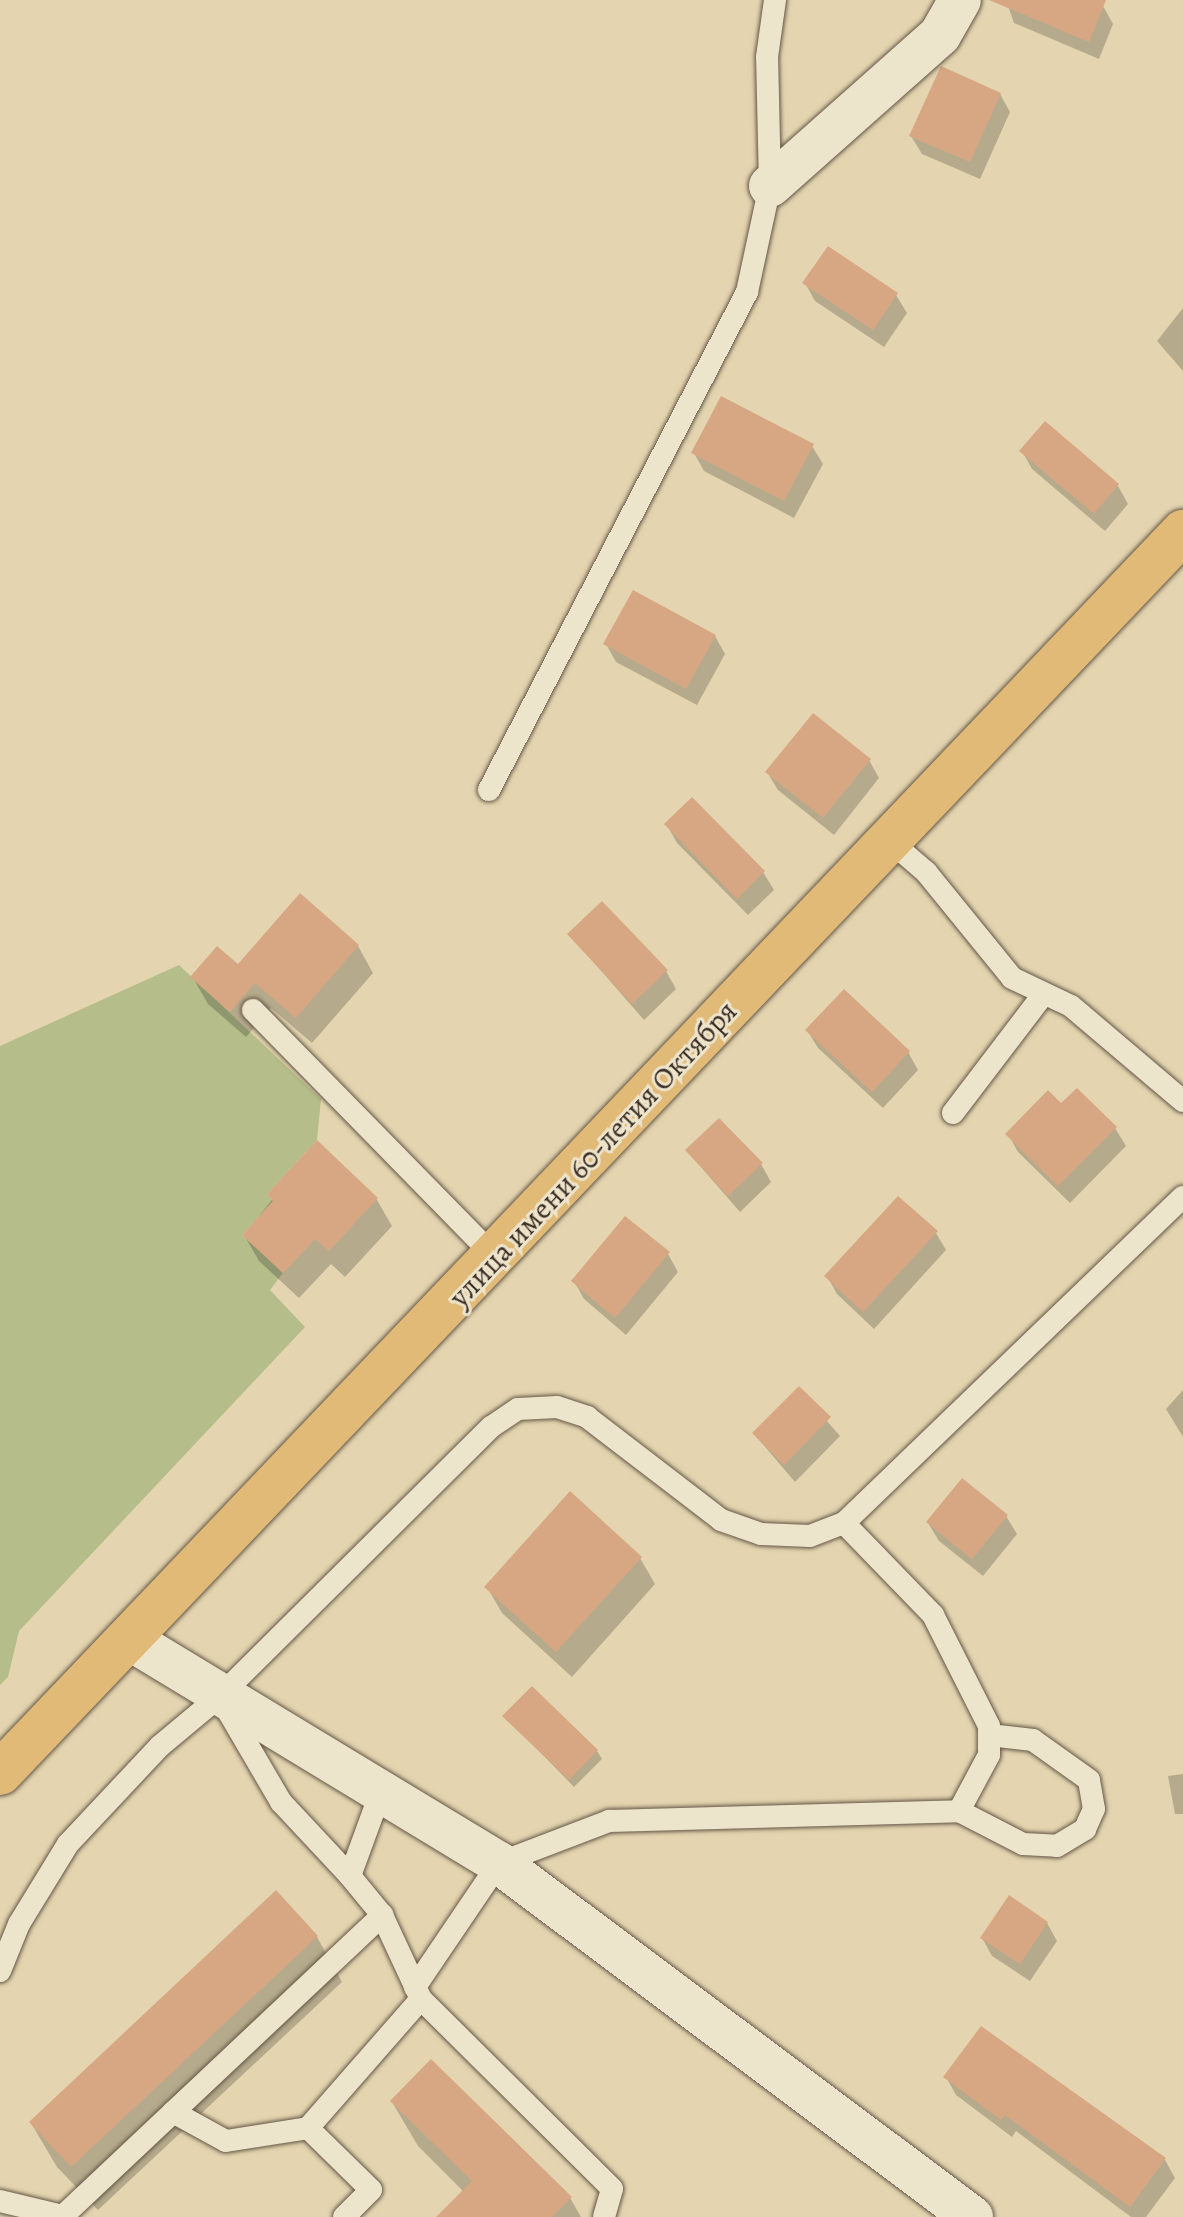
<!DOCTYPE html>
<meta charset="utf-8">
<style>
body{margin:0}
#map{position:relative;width:1183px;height:2217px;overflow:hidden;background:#e4d5b0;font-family:Alegreya,serif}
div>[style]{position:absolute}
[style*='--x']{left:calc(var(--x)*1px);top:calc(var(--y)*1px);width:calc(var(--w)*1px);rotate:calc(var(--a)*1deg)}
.green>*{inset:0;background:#b5bd8a}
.shadow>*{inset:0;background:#0003}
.building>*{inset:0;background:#d7a784}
.roads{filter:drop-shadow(0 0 2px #645746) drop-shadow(0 0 2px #645746)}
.service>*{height:22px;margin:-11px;padding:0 11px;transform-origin:11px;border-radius:11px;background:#ede4cc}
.minor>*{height:42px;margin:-21px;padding:0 21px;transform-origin:21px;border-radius:21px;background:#ede4cc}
.primary>*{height:44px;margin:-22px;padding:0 22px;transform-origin:22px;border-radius:22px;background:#e2ba78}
span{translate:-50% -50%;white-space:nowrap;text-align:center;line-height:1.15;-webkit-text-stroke:6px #ede4cc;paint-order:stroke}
.street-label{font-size:30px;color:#3a2d23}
</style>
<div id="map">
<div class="green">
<i style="clip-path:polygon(179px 965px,321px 1099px,317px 1140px,267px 1194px,273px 1201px,242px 1235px,283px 1273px,270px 1290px,305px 1327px,19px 1631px,8px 1677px,0 1685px,0 1046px)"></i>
</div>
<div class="shadow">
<i style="clip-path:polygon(1006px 0,1088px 0,1103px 6px,1113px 24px,1099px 59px,1014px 23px)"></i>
<i style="clip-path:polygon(1000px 94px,1010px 112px,980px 179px,922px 154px,911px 136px)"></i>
<i style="clip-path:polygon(805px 283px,896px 295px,907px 313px,884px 347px,815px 301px)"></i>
<i style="clip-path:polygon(1183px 308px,1183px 371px,1157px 341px)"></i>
<i style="clip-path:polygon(1045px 424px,1118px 486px,1128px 504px,1105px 531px,1032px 469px,1022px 451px)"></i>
<i style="clip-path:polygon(812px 446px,823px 464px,794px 518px,704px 471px,694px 453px)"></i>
<i style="clip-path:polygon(715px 636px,725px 654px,697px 705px,616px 662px,606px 644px)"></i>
<i style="clip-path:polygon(869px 760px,879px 778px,834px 835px,778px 790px,767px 772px)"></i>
<i style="clip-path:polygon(667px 825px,763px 872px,774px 890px,748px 915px,677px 843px)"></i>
<i style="clip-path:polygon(570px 935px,666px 971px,676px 989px,644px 1020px)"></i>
<i style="clip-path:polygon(358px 946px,373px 973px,312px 1043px,271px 1008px,246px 1037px,208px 1004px,193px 978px)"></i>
<i style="clip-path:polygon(807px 1030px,908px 1052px,918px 1070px,883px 1108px,818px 1048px)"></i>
<i style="clip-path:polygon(1115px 1128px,1126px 1146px,1070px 1203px,1018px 1152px,1008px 1134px)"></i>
<i style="clip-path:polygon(317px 1143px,377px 1200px,392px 1226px,345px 1277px,331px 1264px,299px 1298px,259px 1261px,244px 1235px)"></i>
<i style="clip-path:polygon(687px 1151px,761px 1164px,771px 1182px,740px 1212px)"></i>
<i style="clip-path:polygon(936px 1233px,946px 1250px,874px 1329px,837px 1294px,827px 1276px)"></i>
<i style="clip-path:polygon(668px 1254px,678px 1272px,626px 1335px,584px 1299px,574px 1281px)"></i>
<i style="clip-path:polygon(799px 1389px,840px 1436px,795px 1482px,754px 1434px)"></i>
<i style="clip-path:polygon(1183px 1390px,1183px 1437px,1166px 1409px)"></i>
<i style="clip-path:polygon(1006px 1516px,1017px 1534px,983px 1576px,939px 1541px,928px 1523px)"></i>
<i style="clip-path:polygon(640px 1558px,655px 1584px,572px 1677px,502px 1613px,487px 1587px)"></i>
<i style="clip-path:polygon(505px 1716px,597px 1751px,602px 1759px,574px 1787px)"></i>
<i style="clip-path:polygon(1183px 1774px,1183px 1814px,1175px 1814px,1168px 1776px)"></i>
<i style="clip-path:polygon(276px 1893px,317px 1937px,342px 1982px,98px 2210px,57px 2167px,31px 2123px)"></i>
<i style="clip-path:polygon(1047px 1923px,1057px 1941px,1030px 1981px,992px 1956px,982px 1938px)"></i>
<i style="clip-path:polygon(946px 2077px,1165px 2160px,1175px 2178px,1146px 2217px,1131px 2217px,1016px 2131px,1012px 2137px,956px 2095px)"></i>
<i style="clip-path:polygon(392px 2102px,570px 2198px,581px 2217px,439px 2217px,464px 2192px,418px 2146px)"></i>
</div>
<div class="building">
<i style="clip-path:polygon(989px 0,1106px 0,1089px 42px)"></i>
<i style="clip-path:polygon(941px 66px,1001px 93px,970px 162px,909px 136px)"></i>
<i style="clip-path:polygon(828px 246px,898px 293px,873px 330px,802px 283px)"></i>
<i style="clip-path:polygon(721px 396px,814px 444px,784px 501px,691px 453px)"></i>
<i style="clip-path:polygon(1045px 421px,1119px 484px,1094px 514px,1019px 451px)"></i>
<i style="clip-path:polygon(633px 590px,716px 635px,686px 689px,603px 644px)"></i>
<i style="clip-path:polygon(813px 713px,871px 759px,823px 818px,765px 772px)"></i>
<i style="clip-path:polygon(692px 797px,765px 871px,737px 899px,664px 824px)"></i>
<i style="clip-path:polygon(300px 893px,359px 945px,296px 1018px,255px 983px,230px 1012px,190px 977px,217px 946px,238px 964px)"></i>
<i style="clip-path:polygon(602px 901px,668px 970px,632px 1004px,567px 934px)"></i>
<i style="clip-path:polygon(844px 989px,910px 1051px,872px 1092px,805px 1030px)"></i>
<i style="clip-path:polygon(1077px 1088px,1117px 1127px,1058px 1186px,1005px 1134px,1048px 1090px,1061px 1103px)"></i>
<i style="clip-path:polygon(719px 1118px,763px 1163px,728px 1196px,685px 1150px)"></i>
<i style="clip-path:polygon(317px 1140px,378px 1198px,329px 1251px,315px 1239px,283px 1273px,242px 1235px,273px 1201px,267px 1194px)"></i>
<i style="clip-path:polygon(898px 1196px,938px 1231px,863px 1312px,824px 1276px)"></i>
<i style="clip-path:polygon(625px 1216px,670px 1252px,615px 1318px,571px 1281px)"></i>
<i style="clip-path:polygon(799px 1386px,831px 1417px,784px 1465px,752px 1433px)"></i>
<i style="clip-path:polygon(962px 1478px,1008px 1515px,972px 1559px,926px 1522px)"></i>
<i style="clip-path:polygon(570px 1491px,642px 1557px,556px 1652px,484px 1587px)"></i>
<i style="clip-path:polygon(532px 1686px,598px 1750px,569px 1780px,502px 1716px)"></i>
<i style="clip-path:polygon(276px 1890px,318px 1936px,71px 2167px,29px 2122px)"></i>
<i style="clip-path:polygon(1009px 1895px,1048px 1922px,1020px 1964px,980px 1938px)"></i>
<i style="clip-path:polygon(981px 2026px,1166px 2158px,1130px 2207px,1005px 2115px,1001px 2120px,943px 2077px)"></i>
<i style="clip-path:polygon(431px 2059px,572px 2197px,552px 2217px,436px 2217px,472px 2181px,390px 2101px)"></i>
</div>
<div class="roads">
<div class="service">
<i style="--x:489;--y:790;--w:561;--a:-62.61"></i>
<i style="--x:747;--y:292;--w:108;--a:-77.8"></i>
<i style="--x:770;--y:186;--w:129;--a:-91.3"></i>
<i style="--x:767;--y:57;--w:58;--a:-82"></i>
<i style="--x:890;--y:841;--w:48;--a:40.7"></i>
<i style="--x:926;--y:872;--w:136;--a:50.9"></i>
<i style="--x:1012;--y:978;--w:65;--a:25.4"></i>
<i style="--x:1071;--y:1006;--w:147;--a:40.3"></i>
<i style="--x:253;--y:1010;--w:347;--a:45.6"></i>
<i style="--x:953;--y:1113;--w:148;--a:-52.7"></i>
<i style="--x:844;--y:1523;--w:128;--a:45.9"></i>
<i style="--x:933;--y:1615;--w:124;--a:63.2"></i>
<i style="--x:989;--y:1726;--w:29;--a:90"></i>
<i style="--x:989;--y:1755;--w:64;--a:118.2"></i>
<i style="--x:222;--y:1701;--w:117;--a:59.7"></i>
<i style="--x:281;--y:1802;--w:101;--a:47"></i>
<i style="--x:380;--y:1794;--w:87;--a:110.1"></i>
<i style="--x:350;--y:1876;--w:50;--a:50.6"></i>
<i style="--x:382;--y:1915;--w:93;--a:65.1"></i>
<i style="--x:421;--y:1999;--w:269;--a:44.8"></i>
<i style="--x:612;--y:2189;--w:29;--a:106"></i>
<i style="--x:0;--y:1971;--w:51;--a:-68"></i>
<i style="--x:19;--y:1924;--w:94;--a:-58.5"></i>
<i style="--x:68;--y:1844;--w:134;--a:-46.8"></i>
<i style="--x:160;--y:1746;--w:78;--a:-39.8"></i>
<i style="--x:220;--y:1696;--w:382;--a:-44.8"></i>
<i style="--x:491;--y:1427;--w:32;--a:-34"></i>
<i style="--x:518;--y:1409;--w:39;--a:-3"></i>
<i style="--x:557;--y:1407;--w:32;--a:18"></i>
<i style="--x:587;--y:1417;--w:169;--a:37.5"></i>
<i style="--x:721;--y:1520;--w:42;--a:19.3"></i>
<i style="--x:761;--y:1534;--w:49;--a:2.3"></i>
<i style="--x:810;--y:1536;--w:36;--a:-21"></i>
<i style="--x:844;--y:1523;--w:470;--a:-43.9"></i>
<i style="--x:415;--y:1987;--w:150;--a:-55.9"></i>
<i style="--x:499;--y:1863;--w:118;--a:-20.9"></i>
<i style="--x:609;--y:1821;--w:350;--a:-1.6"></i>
<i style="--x:959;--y:1811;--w:72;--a:27.3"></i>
<i style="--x:1023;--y:1844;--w:34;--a:3"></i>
<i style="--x:1057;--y:1846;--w:33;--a:-31"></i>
<i style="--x:1085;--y:1829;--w:22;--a:-66"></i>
<i style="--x:1094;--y:1809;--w:29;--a:-100"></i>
<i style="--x:1089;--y:1780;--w:69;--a:-144.5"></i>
<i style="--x:1033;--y:1740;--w:44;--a:-173.5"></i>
<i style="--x:173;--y:2112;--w:60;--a:28.7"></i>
<i style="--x:226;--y:2141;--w:83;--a:-9"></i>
<i style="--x:308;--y:2128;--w:171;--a:-48.8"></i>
<i style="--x:308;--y:2128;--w:88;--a:44.5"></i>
<i style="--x:371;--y:2190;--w:38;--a:135"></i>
<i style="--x:0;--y:2201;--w:65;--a:13.4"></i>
<i style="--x:63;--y:2216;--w:439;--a:-43.3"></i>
</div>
<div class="minor">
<i style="--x:770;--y:186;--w:227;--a:-41.6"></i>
<i style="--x:940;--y:35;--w:40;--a:-60.3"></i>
<i style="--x:129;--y:1639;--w:433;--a:31.2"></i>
<i style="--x:499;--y:1863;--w:591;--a:36.81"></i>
</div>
<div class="primary">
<i style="--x:0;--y:1773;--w:1715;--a:-46.37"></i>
</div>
</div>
<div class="street-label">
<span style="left:593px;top:1154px;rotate:-47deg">улица имени 60-летия Октября</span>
</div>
</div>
